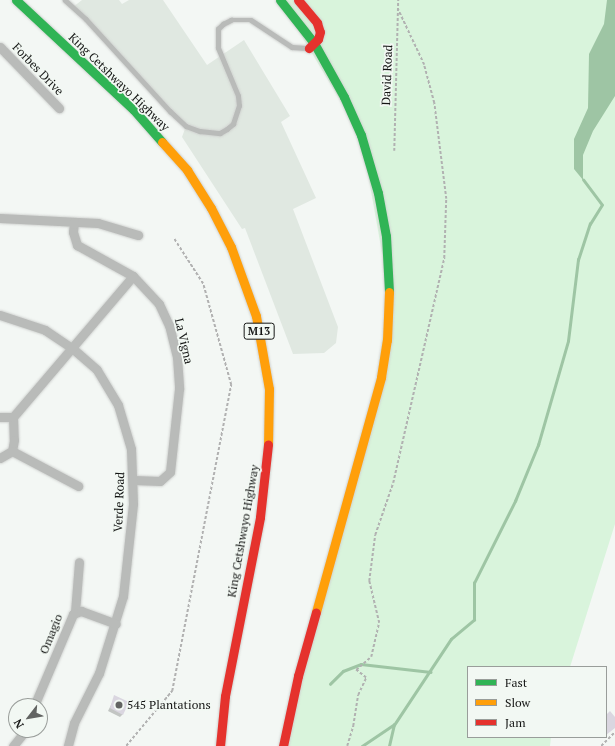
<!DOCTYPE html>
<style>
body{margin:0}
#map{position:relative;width:615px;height:746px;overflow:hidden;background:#f3f7f4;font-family:"PT Serif",serif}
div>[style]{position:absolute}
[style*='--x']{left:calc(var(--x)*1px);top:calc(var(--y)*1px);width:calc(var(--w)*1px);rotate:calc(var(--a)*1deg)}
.built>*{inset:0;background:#e0e8e1}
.green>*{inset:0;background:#d9f4dc}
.water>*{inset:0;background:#9ec5a4}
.shadow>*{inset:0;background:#0003}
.stream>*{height:2.5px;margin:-1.25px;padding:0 1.25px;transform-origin:1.25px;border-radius:1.25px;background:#9ec5a4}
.building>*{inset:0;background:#dad6e0}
.path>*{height:1.5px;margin-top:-0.75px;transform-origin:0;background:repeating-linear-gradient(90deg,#b1b1b1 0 3px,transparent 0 5px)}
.roads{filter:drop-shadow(0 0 1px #d0d2d0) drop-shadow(0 0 1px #d0d2d0)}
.lane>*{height:4.5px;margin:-2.25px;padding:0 2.25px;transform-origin:2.25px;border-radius:2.25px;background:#b9bbb9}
.street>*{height:9px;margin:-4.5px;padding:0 4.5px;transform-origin:4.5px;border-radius:4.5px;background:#b9bbb9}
.fast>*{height:9px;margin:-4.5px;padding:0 4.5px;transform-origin:4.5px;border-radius:4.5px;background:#30b455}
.slow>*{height:9px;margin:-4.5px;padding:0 4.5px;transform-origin:4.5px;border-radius:4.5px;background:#ff9f0a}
.jam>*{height:9px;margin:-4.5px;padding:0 4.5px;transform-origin:4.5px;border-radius:4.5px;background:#e5322d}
.dots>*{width:11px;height:11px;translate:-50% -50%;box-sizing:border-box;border:2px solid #f2f8f3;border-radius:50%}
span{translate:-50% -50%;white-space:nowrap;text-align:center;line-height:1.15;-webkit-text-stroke:3.5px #f2f8f3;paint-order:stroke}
.shield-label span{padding:1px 3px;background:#f2f8f3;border:1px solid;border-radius:3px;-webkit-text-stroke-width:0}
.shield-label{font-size:11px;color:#141514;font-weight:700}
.street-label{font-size:12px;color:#141514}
.poi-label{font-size:12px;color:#141514}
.left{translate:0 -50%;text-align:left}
.legend{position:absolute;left:467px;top:666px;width:140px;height:72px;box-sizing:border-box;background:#f2f8f3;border:1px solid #999d9a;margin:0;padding:5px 7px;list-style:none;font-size:12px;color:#141514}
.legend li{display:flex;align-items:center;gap:8px;height:20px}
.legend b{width:20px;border:1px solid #999d9a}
.north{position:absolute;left:8px;top:698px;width:40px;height:40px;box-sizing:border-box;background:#f2f8f3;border:1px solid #999d9a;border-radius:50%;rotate:239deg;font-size:11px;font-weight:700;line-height:16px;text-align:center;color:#141514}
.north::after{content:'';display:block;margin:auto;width:14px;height:18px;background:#626462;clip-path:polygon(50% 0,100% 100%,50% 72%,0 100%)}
</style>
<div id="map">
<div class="built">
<i style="clip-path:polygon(82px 0,119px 0,122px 4px,129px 0,163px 0,207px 65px,244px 40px,290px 116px,281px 122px,316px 198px,293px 209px,338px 327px,336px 343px,324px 353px,293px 354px,245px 228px,242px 229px,182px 137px,186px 126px,73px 7px)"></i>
</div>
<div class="green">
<i style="clip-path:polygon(280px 0,615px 0,615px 524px,570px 667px,468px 667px,468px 737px,551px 737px,550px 746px,283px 746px,371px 420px,389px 292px,361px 135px)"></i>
</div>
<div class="water">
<i style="clip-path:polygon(607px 0,615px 0,615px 96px,593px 131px,583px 155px,583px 180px,574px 169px,574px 139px,588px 108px,589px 54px,604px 24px)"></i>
</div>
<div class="shadow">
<i style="clip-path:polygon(115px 697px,123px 714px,120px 717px,108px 711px)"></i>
</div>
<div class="stream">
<i style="--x:330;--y:684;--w:18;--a:-45"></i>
<i style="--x:343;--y:671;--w:19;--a:-21"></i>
<i style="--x:361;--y:664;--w:70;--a:6.5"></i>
<i style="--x:362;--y:746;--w:37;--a:-34"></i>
<i style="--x:389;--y:746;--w:22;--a:-77"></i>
<i style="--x:394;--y:725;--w:103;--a:-56.5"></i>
<i style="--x:451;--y:639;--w:30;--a:-40"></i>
<i style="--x:474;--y:620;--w:37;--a:-90"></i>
<i style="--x:474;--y:583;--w:92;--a:-63.4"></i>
<i style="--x:515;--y:501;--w:61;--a:-67.7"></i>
<i style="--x:538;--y:445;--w:108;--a:-73.9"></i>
<i style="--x:568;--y:341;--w:82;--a:-83"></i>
<i style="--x:578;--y:260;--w:38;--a:-72"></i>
<i style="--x:590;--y:224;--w:22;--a:-58"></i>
<i style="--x:602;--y:205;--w:31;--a:-127"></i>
</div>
<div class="building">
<i style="clip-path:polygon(114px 695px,129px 702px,123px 715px,110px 708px)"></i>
<i style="clip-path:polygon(610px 711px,615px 717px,615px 728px,606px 735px,606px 715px)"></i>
</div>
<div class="path">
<i style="--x:394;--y:151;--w:151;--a:-88.5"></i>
<i style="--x:126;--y:746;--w:72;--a:-50.1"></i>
<i style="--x:172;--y:691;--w:312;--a:-79.1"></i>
<i style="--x:231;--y:385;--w:105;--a:-105.5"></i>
<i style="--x:203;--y:284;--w:54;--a:-122.8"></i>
<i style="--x:347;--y:746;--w:21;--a:-73"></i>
<i style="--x:353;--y:726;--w:31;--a:-81"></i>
<i style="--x:358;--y:695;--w:19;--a:-65"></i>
<i style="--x:366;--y:678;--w:13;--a:-141"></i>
<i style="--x:356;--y:670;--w:20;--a:-41"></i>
<i style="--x:371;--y:657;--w:35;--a:-77"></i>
<i style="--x:379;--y:623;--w:43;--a:-103.4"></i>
<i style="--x:369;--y:581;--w:46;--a:-82.6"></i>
<i style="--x:375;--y:535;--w:55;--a:-70.9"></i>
<i style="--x:393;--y:483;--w:231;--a:-77.2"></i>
<i style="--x:444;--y:258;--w:59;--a:-88.1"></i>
<i style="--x:446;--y:199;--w:97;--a:-97.1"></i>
<i style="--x:434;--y:103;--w:39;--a:-105"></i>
<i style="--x:424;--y:65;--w:61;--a:-115.3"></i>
<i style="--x:601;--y:746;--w:20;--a:-45"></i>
</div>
<div class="roads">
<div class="lane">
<i style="--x:65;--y:0;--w:28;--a:42"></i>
<i style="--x:86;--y:19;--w:125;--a:47.6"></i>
<i style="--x:170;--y:111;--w:22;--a:43"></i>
<i style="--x:186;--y:126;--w:15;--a:20"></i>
<i style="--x:200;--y:131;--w:20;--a:6"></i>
<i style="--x:220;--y:133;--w:8;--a:-30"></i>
<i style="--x:227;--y:129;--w:8;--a:-40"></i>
<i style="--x:233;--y:124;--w:19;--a:-72"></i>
<i style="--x:239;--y:106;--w:10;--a:-96"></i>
<i style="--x:238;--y:96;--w:52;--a:-112.6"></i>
<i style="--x:218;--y:48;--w:19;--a:-90"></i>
<i style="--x:218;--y:29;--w:7;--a:-45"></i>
<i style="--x:223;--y:24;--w:9;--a:-27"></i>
<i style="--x:231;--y:20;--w:20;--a:0"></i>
<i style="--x:251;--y:20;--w:49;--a:33.4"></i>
<i style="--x:292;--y:47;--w:14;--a:4"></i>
</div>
<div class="street">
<i style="--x:0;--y:47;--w:85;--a:46"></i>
<i style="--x:0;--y:218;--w:98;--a:2.9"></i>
<i style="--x:98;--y:223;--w:42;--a:16.7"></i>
<i style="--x:74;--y:222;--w:10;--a:96"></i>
<i style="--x:73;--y:232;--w:14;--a:73"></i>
<i style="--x:77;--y:245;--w:64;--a:29"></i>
<i style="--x:133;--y:276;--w:38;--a:47"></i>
<i style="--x:159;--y:304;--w:23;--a:65"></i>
<i style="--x:169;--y:325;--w:33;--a:76"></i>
<i style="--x:177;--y:357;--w:32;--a:86"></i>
<i style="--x:179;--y:389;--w:83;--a:96.2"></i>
<i style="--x:170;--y:472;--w:13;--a:138"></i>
<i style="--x:160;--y:481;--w:26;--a:-178"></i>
<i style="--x:0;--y:315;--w:47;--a:18.4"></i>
<i style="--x:45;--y:330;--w:32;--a:34"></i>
<i style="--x:72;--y:348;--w:33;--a:41"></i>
<i style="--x:97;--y:370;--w:41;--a:59"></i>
<i style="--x:118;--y:405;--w:46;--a:73.5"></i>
<i style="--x:131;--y:449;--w:55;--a:87.9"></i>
<i style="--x:133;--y:504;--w:93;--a:96.2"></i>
<i style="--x:123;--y:596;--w:81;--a:107.3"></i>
<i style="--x:99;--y:673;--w:56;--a:116.6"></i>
<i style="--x:74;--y:723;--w:24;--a:105"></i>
<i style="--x:0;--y:417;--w:13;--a:0"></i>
<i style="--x:13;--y:417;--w:23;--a:88"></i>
<i style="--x:14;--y:440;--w:11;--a:100"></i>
<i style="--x:12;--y:451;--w:14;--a:150"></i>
<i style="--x:13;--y:417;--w:185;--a:-49.6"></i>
<i style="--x:12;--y:451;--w:75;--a:27.9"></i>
<i style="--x:75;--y:612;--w:50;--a:-85.4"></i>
<i style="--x:34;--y:706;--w:100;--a:-67"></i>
<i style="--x:73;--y:614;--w:9;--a:-21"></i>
<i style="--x:81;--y:611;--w:37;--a:20"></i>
<i style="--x:13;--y:746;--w:21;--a:-51"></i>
</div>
<div class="fast">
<i style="--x:16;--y:0;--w:160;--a:43"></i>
<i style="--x:133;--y:109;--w:44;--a:48.7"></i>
<i style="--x:280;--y:0;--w:55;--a:51.7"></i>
<i style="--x:314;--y:43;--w:62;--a:60.9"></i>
<i style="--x:344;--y:97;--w:42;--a:65.9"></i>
<i style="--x:361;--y:135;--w:60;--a:73.7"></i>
<i style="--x:378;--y:193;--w:44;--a:79.5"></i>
<i style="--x:386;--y:236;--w:56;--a:86.9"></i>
</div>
<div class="slow">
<i style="--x:162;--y:142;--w:38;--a:48"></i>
<i style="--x:187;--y:170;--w:45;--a:57.7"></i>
<i style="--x:211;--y:208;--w:44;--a:62.9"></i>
<i style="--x:231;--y:247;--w:73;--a:70.1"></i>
<i style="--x:256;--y:316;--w:74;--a:79.9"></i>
<i style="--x:269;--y:389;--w:55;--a:91"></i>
<i style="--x:316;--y:612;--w:244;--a:-74.5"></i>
<i style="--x:381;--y:377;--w:37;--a:-81"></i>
<i style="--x:387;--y:340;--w:48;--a:-87.6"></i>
</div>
<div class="jam">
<i style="--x:298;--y:0;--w:30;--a:50"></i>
<i style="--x:317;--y:23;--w:9;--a:72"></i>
<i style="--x:320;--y:32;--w:7;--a:106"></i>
<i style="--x:318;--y:39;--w:13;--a:135"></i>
<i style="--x:220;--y:746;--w:50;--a:-84.3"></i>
<i style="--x:225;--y:696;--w:182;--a:-78.9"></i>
<i style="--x:260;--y:517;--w:73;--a:-83.7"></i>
<i style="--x:283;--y:746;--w:72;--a:-77.9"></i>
<i style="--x:298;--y:676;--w:66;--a:-74.3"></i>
</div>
</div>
<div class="dots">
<i style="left:119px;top:705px;background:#626462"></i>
</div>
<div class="shield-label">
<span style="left:259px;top:331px">M13</span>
</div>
<div class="street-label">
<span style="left:38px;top:69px;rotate:46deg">Forbes Drive</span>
<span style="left:387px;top:75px;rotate:-88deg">David Road</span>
<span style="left:119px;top:82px;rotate:44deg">King Cetshwayo Highway</span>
<span style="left:184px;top:341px;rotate:77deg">La Vigna</span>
<span style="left:119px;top:502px;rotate:-88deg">Verde Road</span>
<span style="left:243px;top:531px;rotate:-80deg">King Cetshwayo Highway</span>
<span style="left:51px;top:634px;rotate:-68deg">Omagio</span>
</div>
<div class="poi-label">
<span class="left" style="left:127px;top:705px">545 Plantations</span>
</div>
<ul class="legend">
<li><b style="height:5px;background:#30b455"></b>Fast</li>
<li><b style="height:5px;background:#ff9f0a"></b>Slow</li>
<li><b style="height:5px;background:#e5322d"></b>Jam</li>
</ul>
<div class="north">N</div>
</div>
